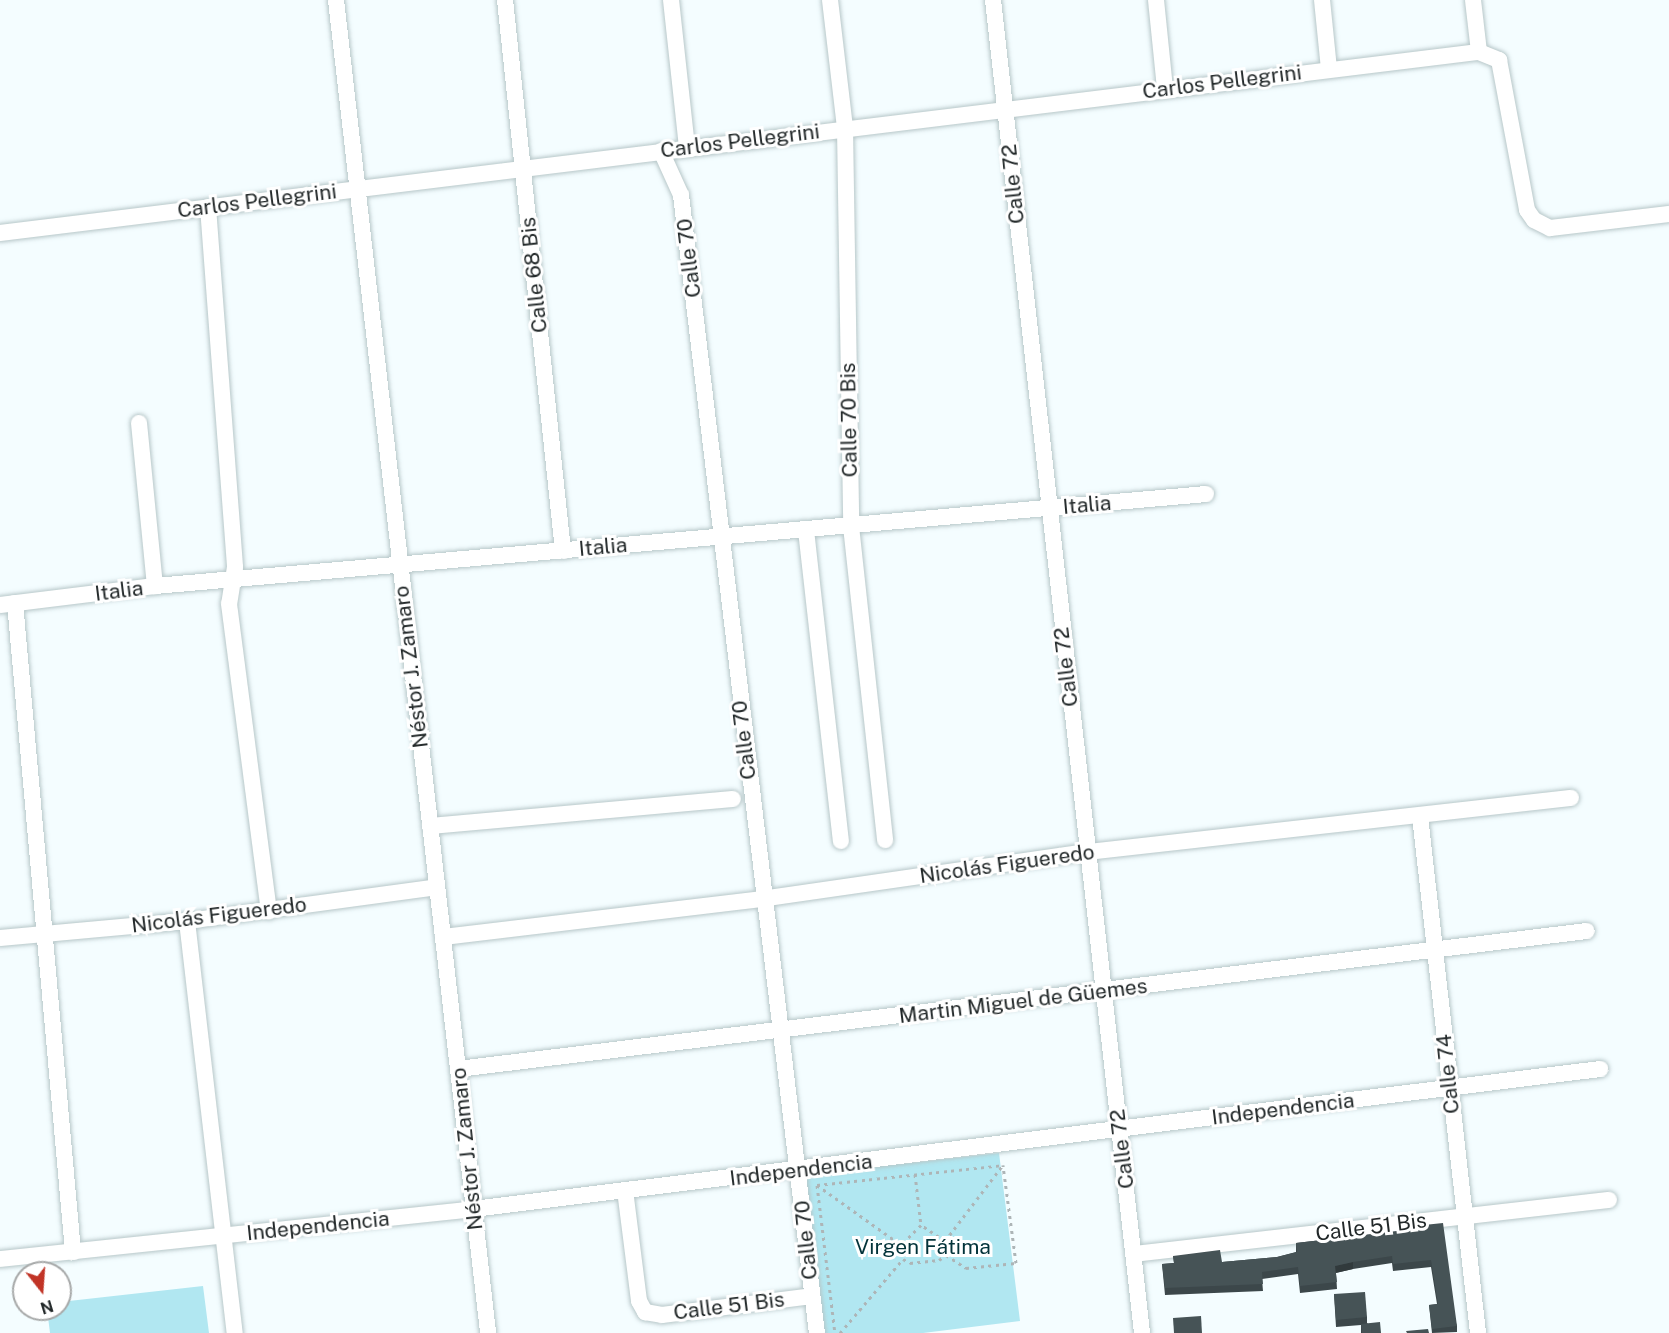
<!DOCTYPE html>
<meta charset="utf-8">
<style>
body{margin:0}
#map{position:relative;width:1669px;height:1333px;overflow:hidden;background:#f4fdff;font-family:"Public Sans",sans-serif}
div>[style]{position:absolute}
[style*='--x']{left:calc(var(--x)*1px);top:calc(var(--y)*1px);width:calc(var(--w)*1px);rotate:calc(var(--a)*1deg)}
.green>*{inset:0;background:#b1e7f1}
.path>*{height:3px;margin-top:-1.5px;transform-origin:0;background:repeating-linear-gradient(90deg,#adb5b7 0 3px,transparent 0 7.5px)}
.roads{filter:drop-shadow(0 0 2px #b7c7c9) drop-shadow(0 0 2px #b7c7c9)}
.minor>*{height:16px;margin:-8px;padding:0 8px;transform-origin:8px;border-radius:8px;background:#fff}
.wall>*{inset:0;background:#3c474a}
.shaded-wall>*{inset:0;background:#313a3c}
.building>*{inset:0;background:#465356}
span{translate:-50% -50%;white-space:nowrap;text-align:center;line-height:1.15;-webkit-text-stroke:6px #fff;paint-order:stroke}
.street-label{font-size:21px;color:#222829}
.park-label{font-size:21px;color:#03333a}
.north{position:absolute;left:12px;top:1261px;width:60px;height:60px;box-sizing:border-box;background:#fff;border:2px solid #a7a9a9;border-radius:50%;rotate:163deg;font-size:16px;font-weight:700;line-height:24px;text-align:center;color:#222829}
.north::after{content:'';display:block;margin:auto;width:21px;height:27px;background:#c13426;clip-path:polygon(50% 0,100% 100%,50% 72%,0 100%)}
</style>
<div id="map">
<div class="green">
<i style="clip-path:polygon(999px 1153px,1020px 1321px,923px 1333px,824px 1333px,804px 1175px)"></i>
<i style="clip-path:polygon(203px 1286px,209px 1333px,50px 1333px,47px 1309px,60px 1309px,60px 1302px)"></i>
</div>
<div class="path">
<i style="--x:915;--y:1174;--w:51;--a:83.3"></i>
<i style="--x:817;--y:1185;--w:187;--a:-6.1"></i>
<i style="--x:817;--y:1185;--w:149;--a:83.1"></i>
<i style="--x:817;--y:1185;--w:103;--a:35.5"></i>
<i style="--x:945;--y:1241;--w:29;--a:-146"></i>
<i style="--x:921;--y:1225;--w:28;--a:135"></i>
<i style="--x:901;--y:1245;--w:14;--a:82"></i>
<i style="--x:903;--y:1259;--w:8;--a:30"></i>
<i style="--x:910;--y:1263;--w:29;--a:-6"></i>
<i style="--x:939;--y:1260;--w:9;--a:-36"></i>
<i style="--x:946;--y:1255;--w:14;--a:-94"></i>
<i style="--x:945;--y:1241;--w:96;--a:-52.7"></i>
<i style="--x:946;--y:1255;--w:24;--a:33"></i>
<i style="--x:966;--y:1268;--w:50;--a:-5.7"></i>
<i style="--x:1016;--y:1263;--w:99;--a:-97.6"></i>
<i style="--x:840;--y:1333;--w:97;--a:-49.6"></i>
</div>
<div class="roads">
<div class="minor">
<i style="--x:336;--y:0;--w:1342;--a:83.49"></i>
<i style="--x:505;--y:0;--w:554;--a:83.99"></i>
<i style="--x:671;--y:0;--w:148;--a:83.8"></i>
<i style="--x:830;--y:0;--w:129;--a:83.3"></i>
<i style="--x:845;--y:128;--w:398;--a:89.1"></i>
<i style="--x:851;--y:526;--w:316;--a:83.8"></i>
<i style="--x:993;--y:0;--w:1341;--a:83.62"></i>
<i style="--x:1156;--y:0;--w:89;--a:84.2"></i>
<i style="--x:1322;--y:0;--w:69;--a:84.2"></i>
<i style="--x:1473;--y:0;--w:52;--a:83.4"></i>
<i style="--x:661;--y:151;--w:48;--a:65.6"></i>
<i style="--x:681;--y:195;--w:1146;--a:83.19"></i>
<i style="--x:208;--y:207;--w:361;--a:85.7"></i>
<i style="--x:235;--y:567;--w:37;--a:99"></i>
<i style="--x:229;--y:604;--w:310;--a:82.6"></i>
<i style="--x:0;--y:233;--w:1490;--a:-6.98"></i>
<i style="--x:1479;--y:52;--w:22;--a:22"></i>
<i style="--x:1499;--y:60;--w:153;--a:79.4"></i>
<i style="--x:1527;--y:210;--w:12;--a:55"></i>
<i style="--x:1534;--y:220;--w:18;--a:27"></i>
<i style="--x:1550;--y:228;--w:120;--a:-6.7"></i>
<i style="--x:139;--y:423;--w:164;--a:84.4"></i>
<i style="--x:806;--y:530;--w:313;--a:83.6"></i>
<i style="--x:15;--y:603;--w:652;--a:84.89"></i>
<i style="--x:0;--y:605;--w:156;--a:-7"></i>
<i style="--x:155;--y:586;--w:1055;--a:-5"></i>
<i style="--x:1420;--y:816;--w:520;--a:83.6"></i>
<i style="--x:430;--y:826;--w:304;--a:-5.1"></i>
<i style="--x:187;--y:921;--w:415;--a:83.4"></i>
<i style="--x:443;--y:937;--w:327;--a:-6.8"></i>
<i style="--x:768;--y:898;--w:323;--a:-8.2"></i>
<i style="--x:1088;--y:852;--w:486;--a:-6.4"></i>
<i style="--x:0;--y:938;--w:188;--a:-5.2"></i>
<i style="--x:187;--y:921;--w:252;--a:-7.7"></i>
<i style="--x:458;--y:1069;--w:1137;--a:-6.97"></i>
<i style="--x:625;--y:1190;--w:112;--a:82.8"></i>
<i style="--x:639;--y:1301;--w:13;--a:61"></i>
<i style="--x:645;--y:1312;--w:17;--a:10"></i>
<i style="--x:662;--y:1315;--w:151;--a:-7.2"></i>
<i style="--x:1134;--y:1254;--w:478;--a:-6.5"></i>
<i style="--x:0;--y:1259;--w:476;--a:-6"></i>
<i style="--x:473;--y:1209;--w:1136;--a:-7.08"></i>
</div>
</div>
<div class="wall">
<i style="clip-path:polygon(1424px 1228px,1457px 1326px,1457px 1332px,1432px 1333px,1429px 1305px,1437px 1304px,1431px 1267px,1393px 1271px,1392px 1263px,1353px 1269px,1336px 1273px,1337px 1289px,1300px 1293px,1298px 1274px,1262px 1279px,1263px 1291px,1165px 1295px,1162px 1264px,1174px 1263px,1173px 1256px,1222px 1262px,1277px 1257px,1296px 1252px,1296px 1243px)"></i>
<i style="clip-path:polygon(1334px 1294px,1367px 1317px,1367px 1323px,1381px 1333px,1361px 1333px,1361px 1325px,1336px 1327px)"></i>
</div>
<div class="shaded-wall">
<i style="clip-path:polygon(1353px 1262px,1353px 1269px,1335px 1273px,1335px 1266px)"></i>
</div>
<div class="building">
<i style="clip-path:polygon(1443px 1223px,1457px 1326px,1432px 1329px,1429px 1305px,1438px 1304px,1431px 1260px,1393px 1264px,1392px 1256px,1353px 1262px,1335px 1266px,1337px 1282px,1300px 1286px,1298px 1267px,1262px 1272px,1263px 1284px,1165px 1288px,1162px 1264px,1174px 1263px,1173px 1256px,1220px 1250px,1222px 1262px,1277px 1257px,1297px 1252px,1296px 1243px,1425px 1228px,1424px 1225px)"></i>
<i style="clip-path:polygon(1365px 1292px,1367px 1317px,1336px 1320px,1334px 1294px)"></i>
<i style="clip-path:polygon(1201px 1316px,1202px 1333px,1174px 1333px,1173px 1318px)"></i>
<i style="clip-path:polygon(1380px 1322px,1381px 1333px,1362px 1333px,1361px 1324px)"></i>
<i style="clip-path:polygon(1428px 1329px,1429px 1333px,1407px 1333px,1406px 1331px)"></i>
</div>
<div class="street-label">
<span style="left:1222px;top:82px;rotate:-7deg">Carlos Pellegrini</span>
<span style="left:740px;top:141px;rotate:-7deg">Carlos Pellegrini</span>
<span style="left:1013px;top:184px;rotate:-96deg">Calle 72</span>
<span style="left:257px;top:201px;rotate:-7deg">Carlos Pellegrini</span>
<span style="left:689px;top:258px;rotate:-97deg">Calle 70</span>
<span style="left:534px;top:275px;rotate:-96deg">Calle 68 Bis</span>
<span style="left:849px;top:420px;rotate:-91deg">Calle 70 Bis</span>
<span style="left:1087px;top:505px;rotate:-5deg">Italia</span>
<span style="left:603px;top:547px;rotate:-5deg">Italia</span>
<span style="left:119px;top:591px;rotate:-7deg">Italia</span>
<span style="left:411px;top:667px;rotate:-97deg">Néstor J. Zamaro</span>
<span style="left:1066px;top:667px;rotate:-97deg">Calle 72</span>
<span style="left:744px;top:740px;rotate:-97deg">Calle 70</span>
<span style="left:1007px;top:864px;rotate:-8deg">Nicolás Figueredo</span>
<span style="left:219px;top:915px;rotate:-7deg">Nicolás Figueredo</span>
<span style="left:1023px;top:1001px;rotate:-7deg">Martin Miguel de Güemes</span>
<span style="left:1448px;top:1074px;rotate:-96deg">Calle 74</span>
<span style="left:1283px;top:1109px;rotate:-7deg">Independencia</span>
<span style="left:467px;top:1149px;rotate:-96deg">Néstor J. Zamaro</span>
<span style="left:1122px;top:1149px;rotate:-97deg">Calle 72</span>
<span style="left:801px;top:1170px;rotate:-7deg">Independencia</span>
<span style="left:318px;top:1226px;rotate:-6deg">Independencia</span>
<span style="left:1371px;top:1227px;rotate:-7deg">Calle 51 Bis</span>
<span style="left:806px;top:1240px;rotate:-96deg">Calle 70</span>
<span style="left:729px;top:1306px;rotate:-7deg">Calle 51 Bis</span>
</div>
<div class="park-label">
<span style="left:923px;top:1247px">Virgen Fátima</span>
</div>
<div class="north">N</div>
</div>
